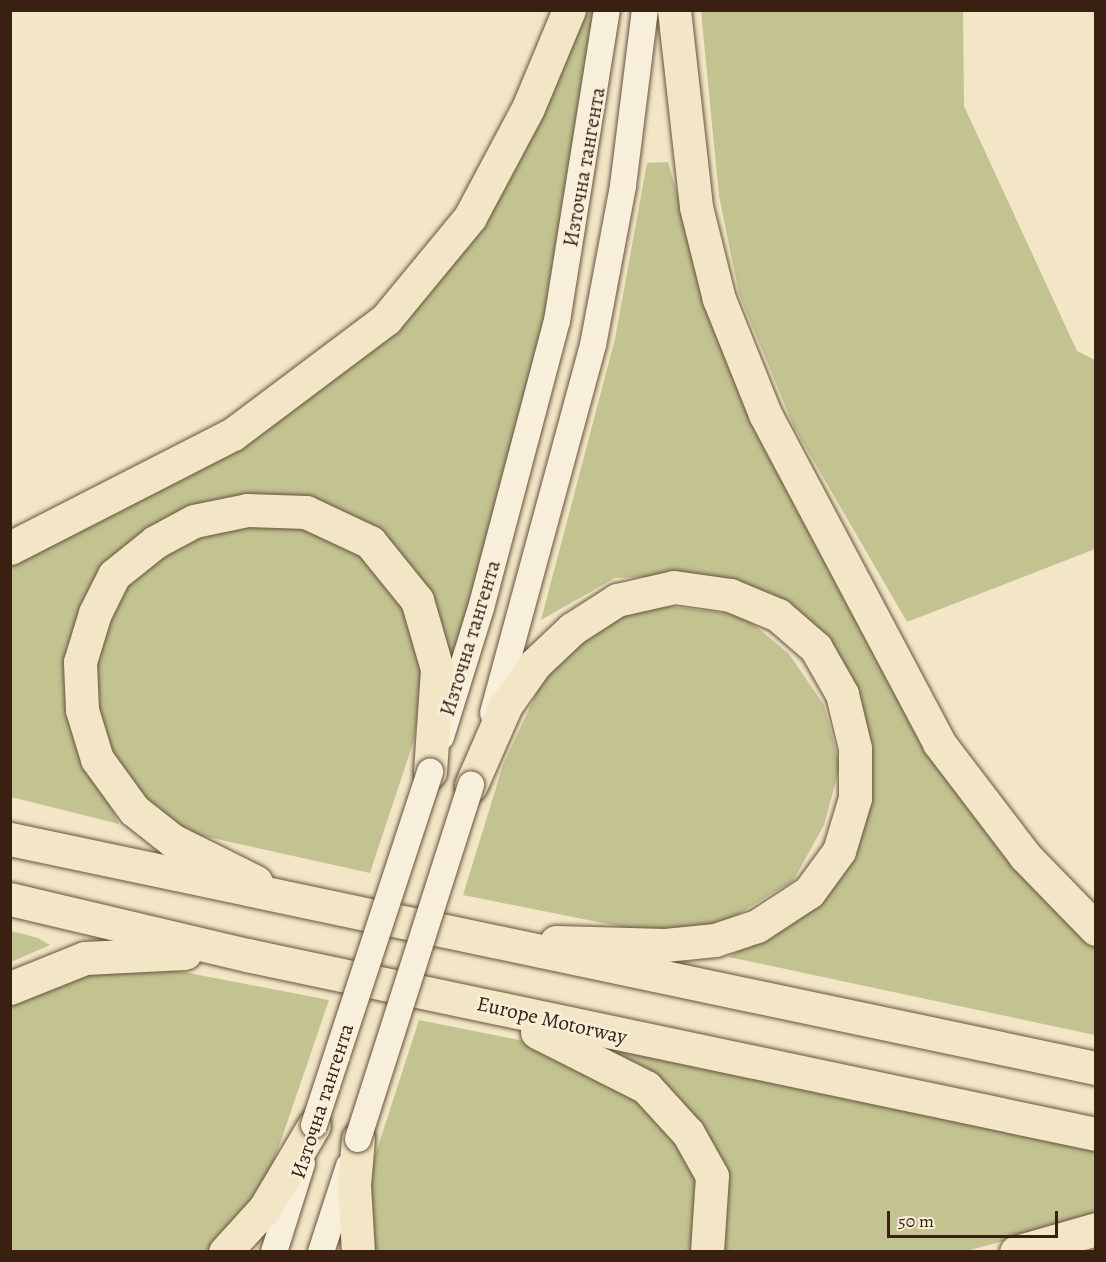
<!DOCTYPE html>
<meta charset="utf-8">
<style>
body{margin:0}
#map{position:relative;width:1106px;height:1262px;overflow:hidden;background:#f2e6c6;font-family:Alegreya,serif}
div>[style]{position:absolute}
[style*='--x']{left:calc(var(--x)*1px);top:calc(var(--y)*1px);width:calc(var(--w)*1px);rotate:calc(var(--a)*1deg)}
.green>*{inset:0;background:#c2c390}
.roads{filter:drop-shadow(0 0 2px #67523e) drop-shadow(0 0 2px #67523e)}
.tertiary>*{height:26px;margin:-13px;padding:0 13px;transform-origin:13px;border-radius:13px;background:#f7efda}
.motorway>*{height:33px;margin:-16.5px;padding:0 16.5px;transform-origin:16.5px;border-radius:16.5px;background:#f2e6c6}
.bridges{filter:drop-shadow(0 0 2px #67523e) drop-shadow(0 0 2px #67523e)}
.tertiary-bridge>*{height:26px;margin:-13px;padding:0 13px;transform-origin:13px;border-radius:13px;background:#f7efda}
span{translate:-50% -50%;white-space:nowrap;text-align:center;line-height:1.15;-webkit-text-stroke:5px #f7efda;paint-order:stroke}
.street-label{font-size:21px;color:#392010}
.frame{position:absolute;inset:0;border:12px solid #392010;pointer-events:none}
.scale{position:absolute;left:887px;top:1211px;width:171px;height:27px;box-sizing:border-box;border:3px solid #392010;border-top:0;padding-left:8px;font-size:18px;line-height:21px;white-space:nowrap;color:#392010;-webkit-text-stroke:4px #f7efda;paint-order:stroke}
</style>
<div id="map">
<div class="green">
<i style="clip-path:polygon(578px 11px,600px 11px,548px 329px,445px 706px,389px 549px,238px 500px,87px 608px,81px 744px,119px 824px,11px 797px,11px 557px,229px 444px,434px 279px)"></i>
<i style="clip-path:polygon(701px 11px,963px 11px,964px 106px,1077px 351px,1095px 360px,1095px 549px,907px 622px,794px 427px,739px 294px,719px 196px)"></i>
<i style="clip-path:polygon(668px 162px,693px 250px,864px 621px,1095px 941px,1095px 1035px,729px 957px,784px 922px,842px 858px,836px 658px,699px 575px,615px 578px,541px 620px,615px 339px,647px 163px)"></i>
<i style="clip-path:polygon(304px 518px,360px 544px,402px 591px,427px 656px,414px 740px,370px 873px,180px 831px,122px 780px,89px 691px,106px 603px,185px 533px)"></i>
<i style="clip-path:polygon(634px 602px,742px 615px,789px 654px,824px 705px,840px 766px,824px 825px,793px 881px,723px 923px,668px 936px,463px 895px,503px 765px,545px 675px,559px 651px)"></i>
<i style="clip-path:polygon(11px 931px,38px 938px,50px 945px,11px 962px)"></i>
<i style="clip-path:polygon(137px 963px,329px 1000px,275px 1158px,260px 1190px,213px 1251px,11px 1252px,11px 996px,24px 987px)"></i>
<i style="clip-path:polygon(419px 1020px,554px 1047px,626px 1084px,680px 1138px,704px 1198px,696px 1251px,370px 1252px,365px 1206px,374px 1159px)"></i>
<i style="clip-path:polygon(553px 1029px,1095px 1144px,1095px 1217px,966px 1251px,723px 1251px,710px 1145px)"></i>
</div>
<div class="roads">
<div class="tertiary">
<i style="--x:493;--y:713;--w:381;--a:-74.8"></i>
<i style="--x:593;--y:345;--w:162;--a:-79.3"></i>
<i style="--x:623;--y:186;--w:177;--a:-82.9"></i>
<i style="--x:441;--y:737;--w:135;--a:-72.8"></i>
<i style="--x:481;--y:608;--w:297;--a:-75.2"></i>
<i style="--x:557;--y:321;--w:315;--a:-80.9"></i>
<i style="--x:274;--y:1252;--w:93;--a:-72.5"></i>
<i style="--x:321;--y:1252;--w:90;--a:-72"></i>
</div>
<div class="motorway">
<i style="--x:674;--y:10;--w:198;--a:83.6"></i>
<i style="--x:696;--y:207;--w:95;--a:76"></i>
<i style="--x:719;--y:299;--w:124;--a:68.2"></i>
<i style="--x:765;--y:414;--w:372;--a:62.1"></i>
<i style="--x:939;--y:743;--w:142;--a:52.7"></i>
<i style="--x:1025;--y:856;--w:102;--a:45.8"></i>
<i style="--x:10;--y:548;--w:250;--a:-27.1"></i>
<i style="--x:233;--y:434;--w:191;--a:-36.9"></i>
<i style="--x:386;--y:319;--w:132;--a:-50.5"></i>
<i style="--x:470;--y:217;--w:123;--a:-62"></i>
<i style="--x:528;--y:108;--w:106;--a:-67.3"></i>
<i style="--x:471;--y:785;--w:87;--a:-66.4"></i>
<i style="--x:506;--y:705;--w:50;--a:-54.7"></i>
<i style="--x:535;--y:664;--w:51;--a:-43.4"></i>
<i style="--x:572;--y:629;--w:54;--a:-32.8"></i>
<i style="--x:617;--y:600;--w:58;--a:-12.8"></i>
<i style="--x:674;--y:587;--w:57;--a:8.1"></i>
<i style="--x:730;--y:595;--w:52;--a:22.6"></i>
<i style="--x:778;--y:615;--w:50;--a:41"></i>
<i style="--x:816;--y:648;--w:53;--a:60.5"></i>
<i style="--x:842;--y:694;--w:56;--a:76.5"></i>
<i style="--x:855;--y:748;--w:50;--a:90"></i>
<i style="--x:855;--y:798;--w:55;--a:106.8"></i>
<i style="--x:839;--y:851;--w:51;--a:126.2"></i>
<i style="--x:809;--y:892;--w:62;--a:146.8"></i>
<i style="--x:757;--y:926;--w:44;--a:161.6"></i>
<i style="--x:715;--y:940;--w:50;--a:174.3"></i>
<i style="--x:665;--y:945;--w:109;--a:-178.4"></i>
<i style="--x:10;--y:839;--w:1110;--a:11.91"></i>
<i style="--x:256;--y:882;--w:94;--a:-153.4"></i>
<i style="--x:172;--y:840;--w:48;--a:-141.7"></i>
<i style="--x:134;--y:810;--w:63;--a:-126"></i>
<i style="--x:97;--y:759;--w:51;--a:-107"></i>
<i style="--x:82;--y:710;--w:48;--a:-92.4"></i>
<i style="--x:80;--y:662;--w:51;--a:-73"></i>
<i style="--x:95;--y:613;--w:42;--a:-63.4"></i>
<i style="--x:114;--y:575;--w:53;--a:-38.8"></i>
<i style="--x:155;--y:542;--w:44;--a:-28.3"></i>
<i style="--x:194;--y:521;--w:54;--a:-11.7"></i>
<i style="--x:247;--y:510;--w:59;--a:1.9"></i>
<i style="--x:306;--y:512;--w:71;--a:25.1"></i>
<i style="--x:370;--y:542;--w:75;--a:51"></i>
<i style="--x:417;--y:600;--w:72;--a:73.8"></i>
<i style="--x:437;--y:669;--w:103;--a:93.9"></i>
<i style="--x:10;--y:899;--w:244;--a:13.3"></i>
<i style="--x:247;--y:955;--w:868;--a:11.91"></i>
<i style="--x:10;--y:988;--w:81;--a:-21.8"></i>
<i style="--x:85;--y:958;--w:100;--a:-2.9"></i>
<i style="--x:537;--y:1032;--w:122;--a:26.8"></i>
<i style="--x:646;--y:1087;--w:62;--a:47.6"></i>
<i style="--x:688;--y:1133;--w:49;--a:60.8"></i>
<i style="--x:712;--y:1176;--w:76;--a:93.8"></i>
<i style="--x:358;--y:1139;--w:46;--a:95"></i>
<i style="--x:354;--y:1185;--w:67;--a:86.6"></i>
<i style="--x:225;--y:1252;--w:59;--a:-47.7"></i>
<i style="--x:265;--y:1208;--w:96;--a:-59.4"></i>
<i style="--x:1016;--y:1252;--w:83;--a:-16"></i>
</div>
</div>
<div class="bridges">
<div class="tertiary-bridge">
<i style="--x:314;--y:1125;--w:372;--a:-71.8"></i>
<i style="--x:358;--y:1139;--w:372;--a:-72.3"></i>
</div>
</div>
<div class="street-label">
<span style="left:584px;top:167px;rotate:-80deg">Източна тангента</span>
<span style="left:470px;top:638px;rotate:-73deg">Източна тангента</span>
<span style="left:552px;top:1020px;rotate:13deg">Europe Motorway</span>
<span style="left:322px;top:1101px;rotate:-72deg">Източна тангента</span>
</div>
<div class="frame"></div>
<div class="scale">50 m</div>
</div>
